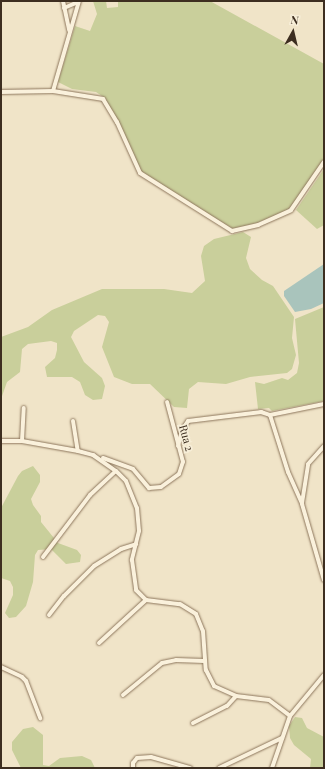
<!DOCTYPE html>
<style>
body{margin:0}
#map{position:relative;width:325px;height:769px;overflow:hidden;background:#f0e4c8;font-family:"Playfair Display",serif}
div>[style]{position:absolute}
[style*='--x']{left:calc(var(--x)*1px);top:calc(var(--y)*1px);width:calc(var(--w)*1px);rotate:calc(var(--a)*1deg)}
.green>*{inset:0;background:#c9cf9b}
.water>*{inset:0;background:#a9c4bc}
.roads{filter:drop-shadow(0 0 1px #8d765c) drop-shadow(0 0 1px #8d765c)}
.minor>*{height:4px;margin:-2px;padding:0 2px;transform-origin:2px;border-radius:2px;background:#faf1dc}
span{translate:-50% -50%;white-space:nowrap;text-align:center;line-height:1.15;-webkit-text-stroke:3.5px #f7eed8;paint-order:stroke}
.street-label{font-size:11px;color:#3d2e20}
.frame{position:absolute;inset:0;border:2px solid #3d2e20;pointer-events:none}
.north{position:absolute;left:273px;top:12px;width:40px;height:40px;-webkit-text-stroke:3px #f7eed8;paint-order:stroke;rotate:8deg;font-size:11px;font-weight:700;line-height:16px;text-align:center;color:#3d2e20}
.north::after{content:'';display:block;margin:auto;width:14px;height:18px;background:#3d2e20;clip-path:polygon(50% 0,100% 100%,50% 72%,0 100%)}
</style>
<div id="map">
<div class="green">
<i style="clip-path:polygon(93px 1px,106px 1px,107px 8px,118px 7px,118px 1px,210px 1px,324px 64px,324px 158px,301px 196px,290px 209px,257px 223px,233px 229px,142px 173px,105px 98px,96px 92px,72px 89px,58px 82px,75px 26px,90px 31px,97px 14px)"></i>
<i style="clip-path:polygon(324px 169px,324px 225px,317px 229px,296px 210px)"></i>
<i style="clip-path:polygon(243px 232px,251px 237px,246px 258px,250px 269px,262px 280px,273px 286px,294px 317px,292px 338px,296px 355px,292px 369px,287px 373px,250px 377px,226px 384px,198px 382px,189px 389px,187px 408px,174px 407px,150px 384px,132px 384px,114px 377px,102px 347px,109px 322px,105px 316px,98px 315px,74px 331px,71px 337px,84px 362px,102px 378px,105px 386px,102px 399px,93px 400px,85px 395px,80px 382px,72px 377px,47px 377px,45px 367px,55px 358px,57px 350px,57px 343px,51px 341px,28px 344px,22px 349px,20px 372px,7px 382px,1px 399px,1px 337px,28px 327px,52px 310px,102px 289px,164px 289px,192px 293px,205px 281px,201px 256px,204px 246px,214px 239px)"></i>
<i style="clip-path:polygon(324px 307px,324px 401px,272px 411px,269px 408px,258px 409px,255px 382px,264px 384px,282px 378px,288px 380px,297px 373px,299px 363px,295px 319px)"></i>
<i style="clip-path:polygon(33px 466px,40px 475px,40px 482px,31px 499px,33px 505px,41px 516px,41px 522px,58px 543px,77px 550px,81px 555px,80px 562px,66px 564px,51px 549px,38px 550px,35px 555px,33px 582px,26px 606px,16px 617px,9px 618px,5px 613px,13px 595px,13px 587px,10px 581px,1px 578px,1px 508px,18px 476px,22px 471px)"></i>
<i style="clip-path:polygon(295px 717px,302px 718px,307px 728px,324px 737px,324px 768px,310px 768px,311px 759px,294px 745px,290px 738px,289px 726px)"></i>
<i style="clip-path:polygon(33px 727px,43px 735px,43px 765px,49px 766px,60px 758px,82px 756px,91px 760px,95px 768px,21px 768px,12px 750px,12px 742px,23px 729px)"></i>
</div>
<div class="water">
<i style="clip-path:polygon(324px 264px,324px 303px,311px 309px,295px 312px,284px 296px,284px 291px)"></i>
</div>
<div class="roads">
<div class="minor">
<i style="--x:63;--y:1;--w:30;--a:78"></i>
<i style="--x:64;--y:8;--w:15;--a:-23"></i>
<i style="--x:53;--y:91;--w:51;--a:9.1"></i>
<i style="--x:103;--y:99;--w:27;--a:59"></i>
<i style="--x:117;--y:122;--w:56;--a:65.7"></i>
<i style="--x:140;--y:173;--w:109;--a:32.2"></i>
<i style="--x:232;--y:231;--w:27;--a:-13"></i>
<i style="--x:258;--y:225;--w:36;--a:-24"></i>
<i style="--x:291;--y:210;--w:58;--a:-55.5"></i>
<i style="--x:1;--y:92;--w:52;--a:-1.1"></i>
<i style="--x:53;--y:91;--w:94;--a:-73.9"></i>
<i style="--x:270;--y:415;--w:60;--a:72.5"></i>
<i style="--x:288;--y:472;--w:35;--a:66"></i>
<i style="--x:302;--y:504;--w:79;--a:73.9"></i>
<i style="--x:73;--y:421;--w:30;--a:81"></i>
<i style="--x:1;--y:441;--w:21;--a:0"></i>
<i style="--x:22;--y:441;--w:57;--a:10.1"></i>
<i style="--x:78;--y:451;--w:16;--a:15"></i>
<i style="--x:93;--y:455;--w:28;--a:35"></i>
<i style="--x:116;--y:471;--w:14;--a:45"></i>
<i style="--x:126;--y:481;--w:29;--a:68"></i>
<i style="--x:137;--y:508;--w:23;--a:85"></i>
<i style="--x:139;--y:531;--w:30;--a:104"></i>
<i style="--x:132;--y:560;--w:30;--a:82"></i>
<i style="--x:136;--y:590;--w:14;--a:45"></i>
<i style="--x:146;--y:600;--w:34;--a:7"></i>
<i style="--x:180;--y:604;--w:19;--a:32"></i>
<i style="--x:196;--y:614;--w:18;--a:68"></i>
<i style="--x:203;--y:631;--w:39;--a:86"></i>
<i style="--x:206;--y:670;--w:18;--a:63"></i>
<i style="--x:214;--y:686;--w:24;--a:24"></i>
<i style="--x:236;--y:696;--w:33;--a:7"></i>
<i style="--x:269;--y:700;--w:26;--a:37"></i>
<i style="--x:22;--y:441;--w:33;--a:-87"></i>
<i style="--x:178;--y:446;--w:16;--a:-76"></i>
<i style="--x:182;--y:430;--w:11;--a:-56"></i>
<i style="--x:188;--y:421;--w:74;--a:-7"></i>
<i style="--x:261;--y:412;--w:9;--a:18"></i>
<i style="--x:270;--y:415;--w:55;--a:-11.5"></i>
<i style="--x:103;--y:458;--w:32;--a:20"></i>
<i style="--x:133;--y:469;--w:25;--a:50"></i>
<i style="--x:149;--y:488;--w:12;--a:-5"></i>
<i style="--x:161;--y:487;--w:22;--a:-36"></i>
<i style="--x:179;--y:474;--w:13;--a:-72"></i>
<i style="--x:183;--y:462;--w:62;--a:-104.9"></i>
<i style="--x:302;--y:503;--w:39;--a:-81"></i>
<i style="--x:308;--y:464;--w:24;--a:-48"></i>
<i style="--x:43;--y:557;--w:78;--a:-52.8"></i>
<i style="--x:90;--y:495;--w:35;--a:-43"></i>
<i style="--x:49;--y:615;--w:24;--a:-52"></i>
<i style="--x:64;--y:596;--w:42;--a:-45"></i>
<i style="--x:94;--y:566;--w:32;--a:-32"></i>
<i style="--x:121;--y:549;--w:16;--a:-18"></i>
<i style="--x:99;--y:643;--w:64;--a:-42.5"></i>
<i style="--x:1;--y:667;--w:23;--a:25"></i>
<i style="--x:22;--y:677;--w:6;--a:45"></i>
<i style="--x:26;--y:681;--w:40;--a:69"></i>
<i style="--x:123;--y:695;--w:50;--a:-39.4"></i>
<i style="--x:162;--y:663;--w:14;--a:-12"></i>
<i style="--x:176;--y:660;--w:28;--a:2"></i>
<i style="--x:193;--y:723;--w:38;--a:-27"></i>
<i style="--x:227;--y:706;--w:13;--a:-48"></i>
<i style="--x:133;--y:768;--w:5;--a:-90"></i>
<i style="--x:133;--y:763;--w:6;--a:-51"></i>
<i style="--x:137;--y:758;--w:14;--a:-4"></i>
<i style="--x:151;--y:757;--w:41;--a:15.8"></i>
<i style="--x:219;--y:768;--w:70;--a:-25.5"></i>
<i style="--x:272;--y:768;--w:55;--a:-70.9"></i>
<i style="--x:290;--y:716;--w:53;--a:-50.3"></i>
</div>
</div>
<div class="street-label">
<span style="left:186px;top:438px;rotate:75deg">Rua 2</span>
</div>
<div class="frame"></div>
<div class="north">N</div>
</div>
